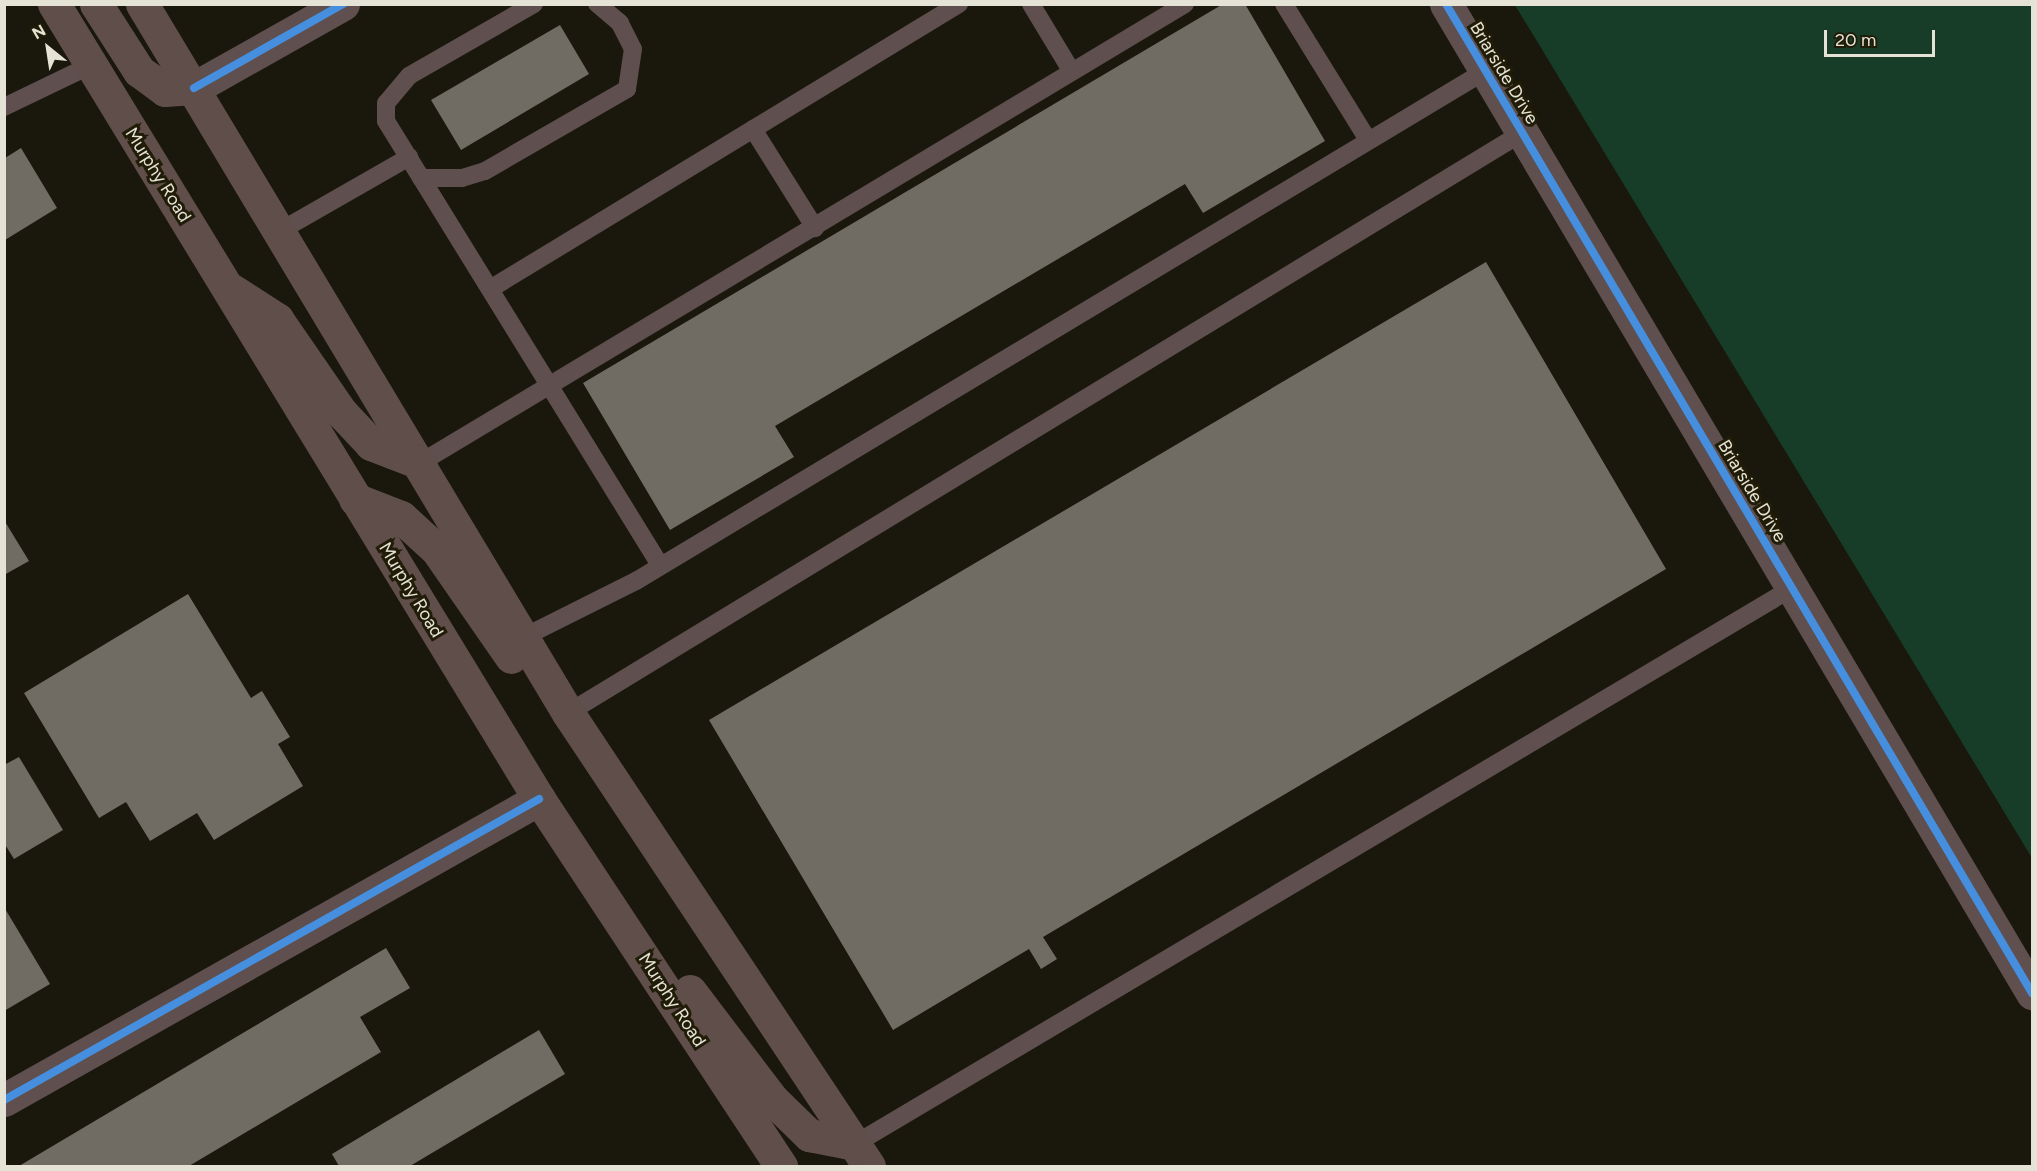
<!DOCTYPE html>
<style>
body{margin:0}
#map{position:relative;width:2037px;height:1171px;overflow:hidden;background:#1a180d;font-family:Figtree,sans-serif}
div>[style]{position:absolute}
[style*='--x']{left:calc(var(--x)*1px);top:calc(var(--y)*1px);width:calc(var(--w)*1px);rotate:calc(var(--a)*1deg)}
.green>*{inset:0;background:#173d29}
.building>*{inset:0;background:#706c63}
.lane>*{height:18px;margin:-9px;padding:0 9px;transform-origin:9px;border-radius:9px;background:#5f4f4e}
.street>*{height:33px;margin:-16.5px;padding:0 16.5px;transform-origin:16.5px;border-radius:16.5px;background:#5f4f4e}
.primary>*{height:33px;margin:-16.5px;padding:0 16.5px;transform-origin:16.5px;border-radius:16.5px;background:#604e4a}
.cycleway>*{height:8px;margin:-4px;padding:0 4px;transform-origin:4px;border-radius:4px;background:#468fdf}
span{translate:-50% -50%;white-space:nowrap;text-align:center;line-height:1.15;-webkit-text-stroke:6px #201c07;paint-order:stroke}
.street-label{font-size:18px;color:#e5e3d6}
.frame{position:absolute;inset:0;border:6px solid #e5e3d6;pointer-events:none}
.north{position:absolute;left:18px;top:18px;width:60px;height:60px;-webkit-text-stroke:4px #201c07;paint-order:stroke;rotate:330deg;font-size:16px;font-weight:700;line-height:24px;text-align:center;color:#e5e3d6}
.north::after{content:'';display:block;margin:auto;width:21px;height:27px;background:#e5e3d6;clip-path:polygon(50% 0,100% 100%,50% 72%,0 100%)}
.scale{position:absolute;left:1824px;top:30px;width:111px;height:27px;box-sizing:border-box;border:3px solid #e5e3d6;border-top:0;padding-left:8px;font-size:18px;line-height:21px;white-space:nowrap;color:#e5e3d6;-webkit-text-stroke:4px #201c07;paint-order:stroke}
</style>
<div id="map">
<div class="green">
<i style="clip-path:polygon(1515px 5px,2032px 5px,2032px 858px)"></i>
</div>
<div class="building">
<i style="clip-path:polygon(1223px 4px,1245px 4px,1325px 141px,1203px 213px,1185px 184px,775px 426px,794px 457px,670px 530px,583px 383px)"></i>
<i style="clip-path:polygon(560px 25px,589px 74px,461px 150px,431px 100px)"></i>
<i style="clip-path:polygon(21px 148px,57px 208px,5px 240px,5px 158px)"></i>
<i style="clip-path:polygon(1486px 262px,1666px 569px,1043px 937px,1057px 959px,1041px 969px,1029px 949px,893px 1030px,709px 720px)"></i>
<i style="clip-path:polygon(4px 520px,29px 561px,4px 575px)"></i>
<i style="clip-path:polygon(188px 594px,251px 698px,262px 691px,290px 737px,278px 744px,303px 786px,214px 840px,197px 813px,150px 841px,126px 802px,99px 818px,24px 693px)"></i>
<i style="clip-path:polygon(19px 757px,63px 830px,14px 859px,4px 843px,4px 765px)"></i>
<i style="clip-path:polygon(4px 907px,50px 984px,4px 1011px)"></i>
<i style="clip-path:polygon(386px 948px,410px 988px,360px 1017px,381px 1052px,189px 1166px,19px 1166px)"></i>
<i style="clip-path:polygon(539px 1030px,565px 1074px,410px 1166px,339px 1166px,332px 1154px)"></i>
</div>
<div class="lane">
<i style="--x:534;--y:4;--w:144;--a:150.1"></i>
<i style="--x:409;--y:76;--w:35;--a:130"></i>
<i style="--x:386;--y:103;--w:18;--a:90"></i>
<i style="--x:386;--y:121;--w:522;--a:58.32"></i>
<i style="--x:1031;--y:4;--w:79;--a:58.9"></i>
<i style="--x:1284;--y:4;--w:160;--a:58.3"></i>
<i style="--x:4;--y:107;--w:97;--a:-25.8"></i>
<i style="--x:753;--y:129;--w:117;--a:57.9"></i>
<i style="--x:421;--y:178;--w:41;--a:0"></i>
<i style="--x:462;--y:178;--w:24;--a:-17"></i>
<i style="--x:485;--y:171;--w:164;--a:-30"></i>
<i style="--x:627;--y:89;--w:40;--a:-81.5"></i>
<i style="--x:633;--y:49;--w:29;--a:-117"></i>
<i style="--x:620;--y:23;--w:30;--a:-140"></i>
<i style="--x:280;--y:231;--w:149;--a:-29.8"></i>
<i style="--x:490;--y:289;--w:549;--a:-31.29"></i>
<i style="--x:420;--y:463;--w:892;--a:-30.96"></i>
<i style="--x:522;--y:638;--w:127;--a:-26.6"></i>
<i style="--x:636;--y:581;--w:990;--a:-30.99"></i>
<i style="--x:568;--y:713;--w:1116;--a:-31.3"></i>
<i style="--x:855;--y:1144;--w:1090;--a:-30.68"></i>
</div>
<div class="street">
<i style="--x:1446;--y:4;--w:1150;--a:59.35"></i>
<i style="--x:194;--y:88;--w:171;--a:-29.4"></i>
<i style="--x:4;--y:1100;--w:614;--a:-29.36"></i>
</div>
<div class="primary">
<i style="--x:54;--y:4;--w:931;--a:58.61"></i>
<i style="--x:539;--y:799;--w:440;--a:56.6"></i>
<i style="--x:96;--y:4;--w:80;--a:57.3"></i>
<i style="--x:139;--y:71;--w:32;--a:36"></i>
<i style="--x:165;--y:90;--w:29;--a:-4"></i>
<i style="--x:142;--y:4;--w:827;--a:59"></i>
<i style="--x:568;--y:713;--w:544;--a:56.4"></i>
<i style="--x:232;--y:290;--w:54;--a:32.8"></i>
<i style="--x:277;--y:319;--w:113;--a:55.5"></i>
<i style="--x:341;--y:412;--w:44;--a:46.8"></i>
<i style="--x:371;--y:444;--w:53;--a:21.2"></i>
<i style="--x:355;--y:499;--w:49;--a:21.4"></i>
<i style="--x:401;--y:517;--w:49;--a:42.5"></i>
<i style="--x:437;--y:550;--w:130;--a:55.3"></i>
<i style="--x:690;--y:991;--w:136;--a:52.8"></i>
<i style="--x:772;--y:1099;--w:52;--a:44.2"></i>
<i style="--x:809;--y:1135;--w:47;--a:11.1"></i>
</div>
<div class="cycleway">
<i style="--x:1446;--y:4;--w:1150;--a:59.35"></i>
<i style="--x:194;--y:88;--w:171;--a:-29.4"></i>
<i style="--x:4;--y:1100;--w:614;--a:-29.36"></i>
</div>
<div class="street-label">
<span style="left:1504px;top:73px;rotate:59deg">Briarside Drive</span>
<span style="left:158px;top:175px;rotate:58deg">Murphy Road</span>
<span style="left:1752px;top:491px;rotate:59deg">Briarside Drive</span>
<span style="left:411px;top:590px;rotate:59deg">Murphy Road</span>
<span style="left:672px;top:1000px;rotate:57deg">Murphy Road</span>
</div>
<div class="frame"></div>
<div class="north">N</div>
<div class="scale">20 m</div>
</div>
